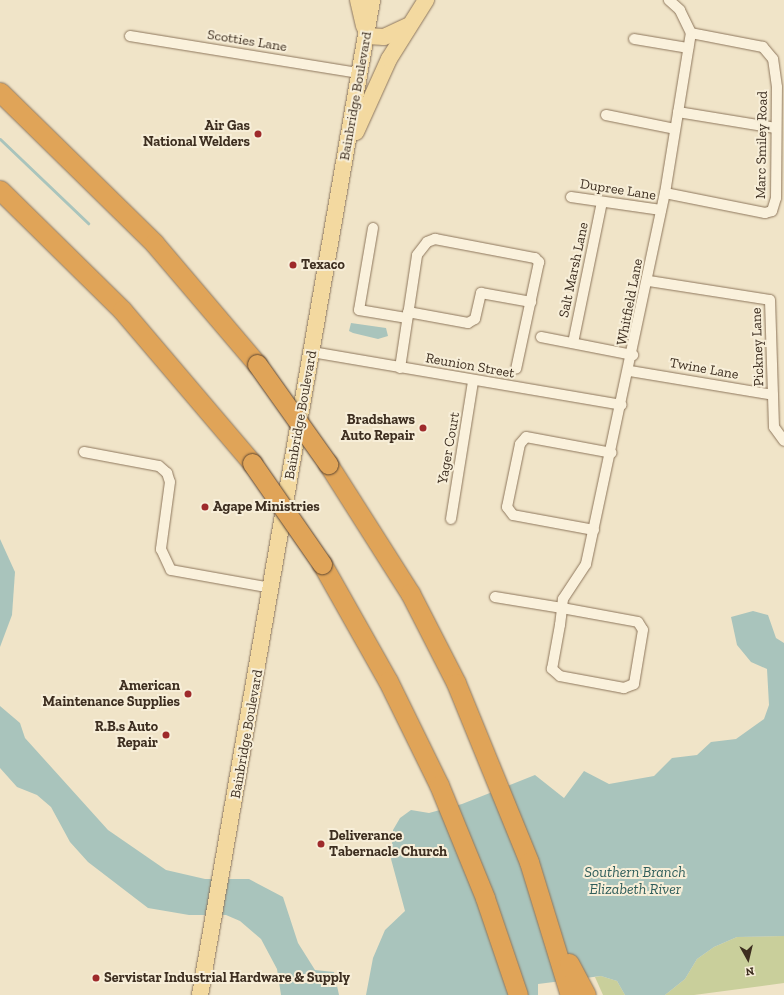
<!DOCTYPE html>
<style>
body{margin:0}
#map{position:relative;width:784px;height:995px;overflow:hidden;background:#f0e4c8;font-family:"Zilla Slab",serif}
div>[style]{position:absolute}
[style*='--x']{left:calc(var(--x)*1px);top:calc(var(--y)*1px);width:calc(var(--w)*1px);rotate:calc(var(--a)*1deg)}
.green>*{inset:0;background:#c9cf9b}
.water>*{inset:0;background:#a9c4bc}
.stream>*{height:3px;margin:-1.5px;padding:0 1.5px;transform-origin:1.5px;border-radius:1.5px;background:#a9c4bc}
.roads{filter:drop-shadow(0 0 1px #8d765c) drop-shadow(0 0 1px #8d765c)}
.minor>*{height:10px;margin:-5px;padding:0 5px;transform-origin:5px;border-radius:5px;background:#faf1dc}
.primary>*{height:16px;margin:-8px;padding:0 8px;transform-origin:8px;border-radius:8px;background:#f3d9a0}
.motorway>*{height:19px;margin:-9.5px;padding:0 9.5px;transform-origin:9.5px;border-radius:9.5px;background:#e0a458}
.bridges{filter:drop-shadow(0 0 1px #5b4430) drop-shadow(0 0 1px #5b4430)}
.motorway-bridge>*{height:19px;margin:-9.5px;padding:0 9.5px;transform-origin:9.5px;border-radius:9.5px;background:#e0a458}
.dots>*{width:11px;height:11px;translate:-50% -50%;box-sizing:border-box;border:2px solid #f7eed8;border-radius:50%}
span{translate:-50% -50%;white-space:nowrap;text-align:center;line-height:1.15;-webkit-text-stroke:4px #f7eed8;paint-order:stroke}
.street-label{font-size:14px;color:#3d2e20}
.poi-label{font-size:14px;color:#3d2e20;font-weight:700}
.right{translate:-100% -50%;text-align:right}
.left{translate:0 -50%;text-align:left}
.water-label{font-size:15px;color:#2f5d5a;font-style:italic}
.north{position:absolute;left:728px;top:939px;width:40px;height:40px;-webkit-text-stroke:3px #f7eed8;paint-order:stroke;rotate:172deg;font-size:11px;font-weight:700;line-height:16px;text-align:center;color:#3d2e20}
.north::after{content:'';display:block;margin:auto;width:14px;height:18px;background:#3d2e20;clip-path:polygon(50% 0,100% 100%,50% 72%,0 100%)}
</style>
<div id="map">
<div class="green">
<i style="clip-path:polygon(784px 936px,784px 983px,694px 995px,665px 995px,685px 979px,697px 959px,714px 947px,737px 937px)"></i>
<i style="clip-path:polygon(601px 976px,617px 981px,625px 995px,603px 995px,595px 977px)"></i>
</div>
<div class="water">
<i style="clip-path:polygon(351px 323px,386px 328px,388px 336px,378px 339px,353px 333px,349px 331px)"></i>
<i style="clip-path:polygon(0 539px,15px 572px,12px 615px,0 647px)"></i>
<i style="clip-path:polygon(753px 611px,768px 615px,776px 638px,784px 643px,784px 936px,737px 937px,714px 947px,697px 959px,685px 979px,665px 995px,625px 995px,617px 981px,601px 976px,538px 984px,538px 995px,366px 995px,373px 958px,385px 930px,405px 911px,391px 859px,393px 830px,400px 818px,411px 810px,429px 813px,462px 804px,535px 775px,564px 798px,584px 771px,609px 784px,654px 776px,672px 758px,697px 755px,711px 742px,736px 739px,764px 719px,769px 705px,767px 669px,751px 662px,737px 645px,731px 617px)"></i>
<i style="clip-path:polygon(0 706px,20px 723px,25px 738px,108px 830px,166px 870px,205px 879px,249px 879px,283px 897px,298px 943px,315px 970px,334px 972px,339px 995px,281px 995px,277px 969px,261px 939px,240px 921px,226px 915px,189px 915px,148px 908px,88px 862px,70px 842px,51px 807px,37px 795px,17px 787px,0 768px)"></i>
</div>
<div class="stream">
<i style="--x:0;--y:139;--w:122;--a:43.7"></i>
</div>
<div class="roads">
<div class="minor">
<i style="--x:130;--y:36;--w:232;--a:9.2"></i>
<i style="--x:634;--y:39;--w:55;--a:9.5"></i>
<i style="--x:678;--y:112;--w:99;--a:9.3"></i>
<i style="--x:606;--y:115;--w:70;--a:11.5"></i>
<i style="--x:665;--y:193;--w:102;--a:11.3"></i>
<i style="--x:765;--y:213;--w:7;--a:-16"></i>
<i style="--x:772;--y:211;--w:14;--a:-73"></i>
<i style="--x:776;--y:198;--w:111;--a:-89.5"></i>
<i style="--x:777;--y:87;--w:28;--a:-98"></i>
<i style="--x:773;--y:59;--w:16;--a:-130"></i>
<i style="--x:763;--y:47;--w:73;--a:-169"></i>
<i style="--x:571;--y:197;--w:91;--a:8.2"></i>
<i style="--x:373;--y:228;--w:83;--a:99.7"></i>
<i style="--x:359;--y:310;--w:49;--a:9.5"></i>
<i style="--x:649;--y:281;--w:122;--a:8.9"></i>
<i style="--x:770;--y:300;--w:127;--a:88.2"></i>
<i style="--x:774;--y:427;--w:17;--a:54"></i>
<i style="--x:408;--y:312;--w:61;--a:10.4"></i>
<i style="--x:468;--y:323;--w:8;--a:-30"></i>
<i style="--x:475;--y:319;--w:27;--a:-77"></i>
<i style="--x:481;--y:293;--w:51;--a:10.2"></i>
<i style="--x:541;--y:337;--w:94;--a:11.1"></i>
<i style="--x:573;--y:343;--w:144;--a:-78.4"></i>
<i style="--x:312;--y:352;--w:314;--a:9.7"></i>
<i style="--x:400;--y:368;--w:114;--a:-81.4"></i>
<i style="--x:417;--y:255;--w:16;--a:-52"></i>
<i style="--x:427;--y:242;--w:9;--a:-21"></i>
<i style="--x:435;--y:239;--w:102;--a:10.8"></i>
<i style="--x:535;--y:258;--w:6;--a:45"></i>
<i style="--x:539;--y:262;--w:109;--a:102.1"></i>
<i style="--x:630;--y:371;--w:145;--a:9.5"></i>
<i style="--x:84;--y:452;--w:76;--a:10.6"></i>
<i style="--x:159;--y:466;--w:11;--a:41"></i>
<i style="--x:167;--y:473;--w:9;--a:72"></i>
<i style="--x:170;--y:482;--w:68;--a:97.7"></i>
<i style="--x:161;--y:549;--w:23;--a:65"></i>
<i style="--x:171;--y:570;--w:102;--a:10.2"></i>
<i style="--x:451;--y:519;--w:140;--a:-80.9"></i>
<i style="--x:594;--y:530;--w:82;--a:-169.5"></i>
<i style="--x:513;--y:515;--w:10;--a:-127"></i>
<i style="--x:507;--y:507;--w:64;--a:-78.3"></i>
<i style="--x:520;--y:444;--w:9;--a:-49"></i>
<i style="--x:526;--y:437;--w:87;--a:10.5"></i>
<i style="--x:495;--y:597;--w:68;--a:9.3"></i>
<i style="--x:562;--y:608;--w:77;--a:10.4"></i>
<i style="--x:638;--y:622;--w:9;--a:58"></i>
<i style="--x:643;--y:630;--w:55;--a:99.5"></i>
<i style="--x:634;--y:684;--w:11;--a:158"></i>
<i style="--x:624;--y:688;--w:65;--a:-169.4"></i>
<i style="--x:560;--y:676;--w:11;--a:-139"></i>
<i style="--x:552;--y:669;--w:45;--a:-79.7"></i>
<i style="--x:560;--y:625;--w:17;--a:-83"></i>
<i style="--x:562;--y:608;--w:9;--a:-84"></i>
<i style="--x:563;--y:599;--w:42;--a:-56.7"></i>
<i style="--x:586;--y:564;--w:379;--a:-78"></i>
<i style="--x:665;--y:193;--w:162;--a:-80.8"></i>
<i style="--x:691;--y:33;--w:25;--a:-116"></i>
<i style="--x:680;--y:10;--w:15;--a:-138"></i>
</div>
<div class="primary">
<i style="--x:358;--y:0;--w:27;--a:77"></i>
<i style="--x:366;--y:36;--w:18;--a:3"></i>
<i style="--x:384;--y:37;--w:26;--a:-25"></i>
<i style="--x:356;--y:132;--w:80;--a:-65.7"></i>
<i style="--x:389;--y:59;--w:70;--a:-57.9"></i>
<i style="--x:200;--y:995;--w:1010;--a:-80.19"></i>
</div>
<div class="motorway">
<i style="--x:0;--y:92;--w:216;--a:44.4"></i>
<i style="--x:154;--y:243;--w:159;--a:49.6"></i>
<i style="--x:0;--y:190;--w:171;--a:44.5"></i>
<i style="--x:122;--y:310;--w:201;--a:49.6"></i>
<i style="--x:328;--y:464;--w:153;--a:57.6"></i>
<i style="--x:410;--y:593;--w:101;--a:62.9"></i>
<i style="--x:456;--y:683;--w:193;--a:67.8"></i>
<i style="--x:529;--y:862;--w:139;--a:72.9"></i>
<i style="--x:322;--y:564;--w:134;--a:60.6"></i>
<i style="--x:388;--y:681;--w:116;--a:63.9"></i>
<i style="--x:439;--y:785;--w:122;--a:67.8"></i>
<i style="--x:485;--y:898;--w:102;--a:71.2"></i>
<i style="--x:569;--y:963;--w:36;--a:62"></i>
</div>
</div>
<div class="bridges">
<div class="motorway-bridge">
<i style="--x:257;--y:364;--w:123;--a:54.6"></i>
<i style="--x:252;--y:463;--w:123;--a:55.3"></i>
</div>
</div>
<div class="dots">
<i style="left:258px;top:134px;background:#9e2a2b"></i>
<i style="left:293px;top:265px;background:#9e2a2b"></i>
<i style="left:423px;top:428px;background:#9e2a2b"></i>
<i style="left:205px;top:507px;background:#9e2a2b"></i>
<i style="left:188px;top:694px;background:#9e2a2b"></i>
<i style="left:166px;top:735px;background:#9e2a2b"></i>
<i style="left:321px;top:844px;background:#9e2a2b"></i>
<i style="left:96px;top:978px;background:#9e2a2b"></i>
</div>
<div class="street-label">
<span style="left:247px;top:41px;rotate:9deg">Scotties Lane</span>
<span style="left:356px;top:96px;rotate:-80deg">Bainbridge Boulevard</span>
<span style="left:762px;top:145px;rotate:-89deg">Marc Smiley Road</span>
<span style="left:618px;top:190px;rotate:9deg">Dupree Lane</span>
<span style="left:574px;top:270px;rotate:-78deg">Salt Marsh Lane</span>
<span style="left:630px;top:302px;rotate:-79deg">Whitfield Lane</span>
<span style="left:758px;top:347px;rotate:-92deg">Pickney Lane</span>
<span style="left:470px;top:366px;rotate:10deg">Reunion Street</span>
<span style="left:704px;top:369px;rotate:10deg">Twine Lane</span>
<span style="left:301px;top:415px;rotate:-80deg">Bainbridge Boulevard</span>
<span style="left:449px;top:448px;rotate:-80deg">Yager Court</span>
<span style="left:247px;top:734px;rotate:-80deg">Bainbridge Boulevard</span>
</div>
<div class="poi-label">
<span class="right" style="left:250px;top:134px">Air Gas<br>National Welders</span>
<span class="left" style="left:301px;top:265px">Texaco</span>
<span class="right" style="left:415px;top:428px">Bradshaws<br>Auto Repair</span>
<span class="left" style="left:213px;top:507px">Agape Ministries</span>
<span class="right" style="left:180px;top:694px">American<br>Maintenance Supplies</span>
<span class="right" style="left:158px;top:735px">R.B.s Auto<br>Repair</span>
<span class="left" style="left:329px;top:844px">Deliverance<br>Tabernacle Church</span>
<span class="left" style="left:104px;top:978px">Servistar Industrial Hardware &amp; Supply</span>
</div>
<div class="water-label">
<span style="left:635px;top:881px">Southern Branch<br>Elizabeth River</span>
</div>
<div class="north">N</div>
</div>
